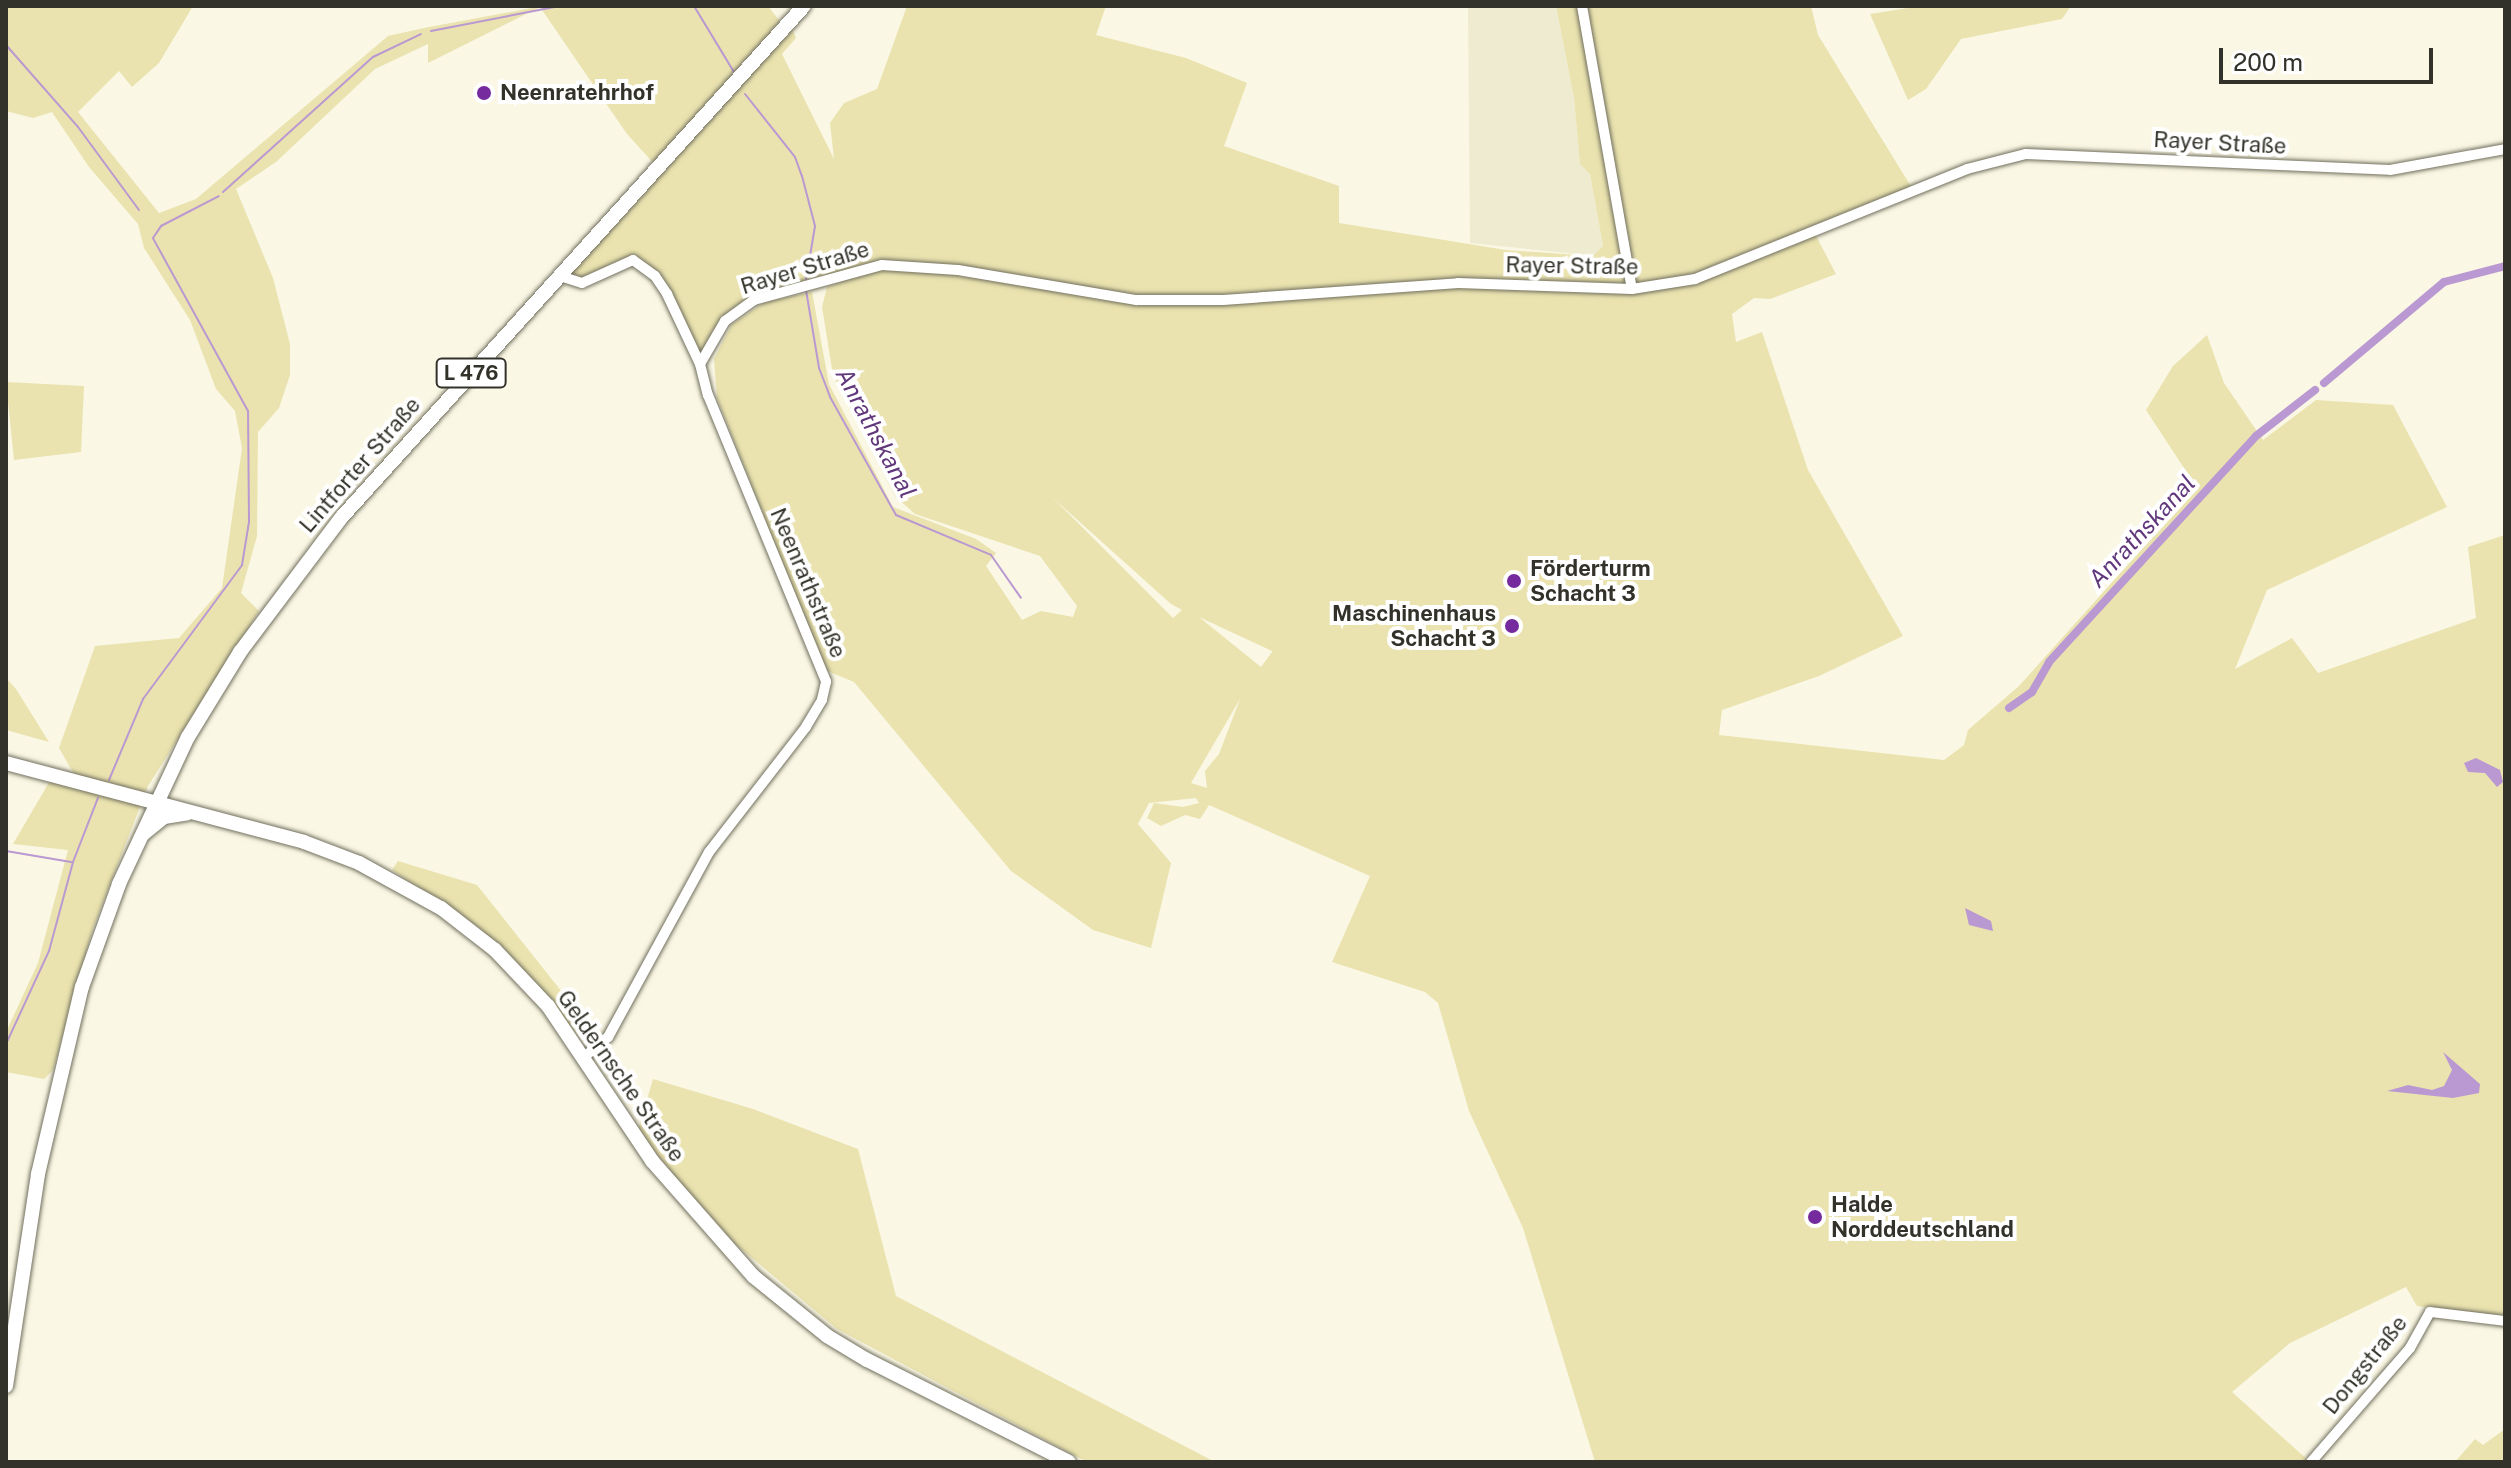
<!DOCTYPE html>
<meta charset="utf-8">
<style>
body{margin:0}
#map{position:relative;width:2511px;height:1468px;overflow:hidden;background:#faf7e4;font-family:"Public Sans",sans-serif}
div>[style]{position:absolute}
[style*='--x']{left:calc(var(--x)*1px);top:calc(var(--y)*1px);width:calc(var(--w)*1px);rotate:calc(var(--a)*1deg)}
.built>*{inset:0;background:#eeebd0}
.green>*{inset:0;background:#eae3af}
.water>*{inset:0;background:#ba98d1}
.stream>*{height:2px;margin:-1px;padding:0 1px;transform-origin:1px;border-radius:1px;background:#ba98d1}
.canal>*{height:8px;margin:-4px;padding:0 4px;transform-origin:4px;border-radius:4px;background:#ba98d1}
.roads{filter:drop-shadow(0 0 2px #716f5e) drop-shadow(0 0 2px #716f5e)}
.minor>*{height:10px;margin:-5px;padding:0 5px;transform-origin:5px;border-radius:5px;background:#fff}
.major>*{height:14px;margin:-7px;padding:0 7px;transform-origin:7px;border-radius:7px;background:#fff}
.dots>*{width:22px;height:22px;translate:-50% -50%;box-sizing:border-box;border:4px solid #fff;border-radius:50%}
span{translate:-50% -50%;white-space:nowrap;text-align:center;line-height:1.15;-webkit-text-stroke:8px #fff;paint-order:stroke}
.shield-label span{padding:2px 6px;background:#fff;border:2px solid;border-radius:6px;-webkit-text-stroke-width:0}
.shield-label{font-size:20px;color:#33322a;font-weight:700}
.poi-label{font-size:22px;color:#33322a;font-weight:700}
.left{translate:0 -50%;text-align:left}
.right{translate:-100% -50%;text-align:right}
.street-label{font-size:22px;color:#33322a}
.water-label{font-size:24px;color:#61377c;font-style:italic}
.frame{position:absolute;inset:0;border:8px solid #33322a;pointer-events:none}
.scale{position:absolute;left:2219px;top:48px;width:214px;height:36px;box-sizing:border-box;border:4px solid #33322a;border-top:0;padding-left:10px;font-size:24px;line-height:28px;white-space:nowrap;color:#33322a;-webkit-text-stroke:6px #fff;paint-order:stroke}
</style>
<div id="map">
<div class="built">
<i style="clip-path:polygon(1468px 6px,1556px 6px,1574px 98px,1580px 163px,1590px 174px,1603px 246px,1594px 256px,1470px 243px)"></i>
</div>
<div class="green">
<i style="clip-path:polygon(evenodd,6px 6px,193px 6px,159px 63px,132px 87px,119px 71px,78px 112px,159px 213px,196px 199px,388px 36px,424px 28px,543px 6px,768px 6px,785px 28px,790px 24px,796px 38px,782px 54px,834px 159px,830px 123px,844px 103px,877px 89px,907px 6px,1106px 6px,1096px 35px,1186px 58px,1247px 83px,1224px 146px,1339px 186px,1339px 223px,1506px 250px,1593px 256px,1603px 246px,1590px 174px,1580px 164px,1574px 98px,1556px 6px,1811px 6px,1818px 35px,1915px 193px,1815px 234px,1836px 274px,1770px 299px,1754px 298px,1732px 314px,1736px 342px,1762px 332px,1808px 470px,1903px 636px,1819px 676px,1722px 710px,1719px 735px,1944px 760px,1964px 745px,1968px 730px,2019px 686px,2197px 488px,2146px 410px,2173px 366px,2207px 335px,2224px 383px,2263px 440px,2316px 400px,2393px 405px,2447px 507px,2267px 590px,2235px 669px,2292px 638px,2318px 673px,2476px 618px,2468px 547px,2505px 535px,2505px 1319px,2417px 1306px,2406px 1287px,2290px 1343px,2232px 1392px,2310px 1462px,1595px 1462px,1523px 1228px,1469px 1111px,1438px 1003px,1425px 992px,1332px 962px,1370px 876px,1209px 805px,1200px 819px,1185px 815px,1161px 826px,1147px 818px,1154px 803px,1183px 807px,1199px 803px,1196px 798px,1149px 803px,1138px 824px,1171px 863px,1151px 948px,1093px 930px,1011px 871px,854px 682px,825px 670px,717px 398px,714px 359px,732px 324px,765px 302px,812px 292px,829px 384px,893px 507px,976px 539px,996px 553px,986px 566px,1022px 620px,1041px 611px,1073px 617px,1077px 606px,1040px 556px,915px 514px,895px 496px,833px 375px,822px 307px,827px 287px,872px 270px,737px 310px,700px 364px,667px 294px,633px 260px,582px 283px,560px 276px,658px 168px,627px 134px,540px 7px,428px 63px,428px 44px,375px 69px,276px 162px,236px 189px,273px 278px,290px 344px,290px 375px,279px 408px,258px 432px,257px 536px,241px 593px,259px 611px,148px 786px,93px 928px,53px 1070px,44px 1079px,6px 1072px,6px 1032px,38px 963px,68px 850px,13px 844px,51px 779px,74px 774px,59px 748px,95px 646px,179px 638px,222px 588px,242px 448px,235px 411px,216px 389px,190px 320px,144px 248px,138px 224px,89px 167px,52px 112px,33px 118px,6px 111px,6px 6px,1053px 498px,1171px 604px,1182px 610px,1173px 618px,1053px 498px,6px 6px,1199px 617px,1272px 651px,1272px 652px,1261px 667px,1199px 617px,6px 6px,1240px 699px,1219px 754px,1205px 771px,1207px 788px,1191px 783px,1240px 699px)"></i>
<i style="clip-path:polygon(1921px 6px,2071px 6px,2062px 19px,1961px 39px,1926px 89px,1908px 100px,1870px 14px)"></i>
<i style="clip-path:polygon(6px 382px,84px 386px,81px 452px,14px 460px)"></i>
<i style="clip-path:polygon(6px 678px,16px 689px,49px 742px,6px 730px)"></i>
<i style="clip-path:polygon(398px 861px,477px 885px,600px 1040px,585px 1043px,517px 963px,471px 923px,392px 870px)"></i>
<i style="clip-path:polygon(653px 1079px,753px 1109px,858px 1149px,896px 1296px,1215px 1462px,1087px 1462px,837px 1329px,710px 1223px,638px 1130px)"></i>
<i style="clip-path:polygon(2505px 1429px,2505px 1462px,2455px 1462px,2475px 1439px,2483px 1445px)"></i>
</div>
<div class="water">
<i style="clip-path:polygon(2476px 758px,2500px 770px,2503px 782px,2497px 787px,2485px 773px,2468px 772px,2464px 763px)"></i>
<i style="clip-path:polygon(1965px 908px,1991px 921px,1993px 931px,1969px 925px)"></i>
<i style="clip-path:polygon(2443px 1052px,2480px 1084px,2479px 1093px,2453px 1098px,2387px 1091px,2408px 1085px,2432px 1090px,2444px 1086px,2452px 1070px)"></i>
</div>
<div class="stream">
<i style="--x:694;--y:6;--w:77;--a:58.8"></i>
<i style="--x:431;--y:31;--w:131;--a:-11"></i>
<i style="--x:6;--y:45;--w:109;--a:48.7"></i>
<i style="--x:78;--y:127;--w:103;--a:53.7"></i>
<i style="--x:745;--y:94;--w:80;--a:51.6"></i>
<i style="--x:795;--y:157;--w:20;--a:70"></i>
<i style="--x:802;--y:176;--w:52;--a:75.4"></i>
<i style="--x:815;--y:226;--w:55;--a:99.5"></i>
<i style="--x:223;--y:192;--w:202;--a:-42"></i>
<i style="--x:373;--y:57;--w:53;--a:-25.6"></i>
<i style="--x:806;--y:290;--w:79;--a:80.5"></i>
<i style="--x:819;--y:368;--w:31;--a:69"></i>
<i style="--x:830;--y:397;--w:135;--a:60.8"></i>
<i style="--x:896;--y:515;--w:103;--a:22.8"></i>
<i style="--x:991;--y:555;--w:52;--a:55.1"></i>
<i style="--x:109;--y:780;--w:88;--a:-67.2"></i>
<i style="--x:143;--y:699;--w:167;--a:-53.5"></i>
<i style="--x:242;--y:565;--w:44;--a:-80.8"></i>
<i style="--x:249;--y:522;--w:111;--a:-90.5"></i>
<i style="--x:248;--y:411;--w:197;--a:-118.8"></i>
<i style="--x:153;--y:238;--w:14;--a:-56"></i>
<i style="--x:161;--y:226;--w:65;--a:-27.3"></i>
<i style="--x:6;--y:851;--w:66;--a:9.6"></i>
<i style="--x:6;--y:1044;--w:102;--a:-65.2"></i>
<i style="--x:49;--y:951;--w:92;--a:-74.9"></i>
<i style="--x:73;--y:862;--w:69;--a:-68.7"></i>
</div>
<div class="canal">
<i style="--x:2324;--y:383;--w:157;--a:-40.1"></i>
<i style="--x:2444;--y:282;--w:63;--a:-14.7"></i>
<i style="--x:2009;--y:708;--w:28;--a:-35"></i>
<i style="--x:2032;--y:692;--w:34;--a:-60"></i>
<i style="--x:2049;--y:662;--w:306;--a:-47.5"></i>
<i style="--x:2256;--y:436;--w:75;--a:-37.9"></i>
</div>
<div class="roads">
<div class="minor">
<i style="--x:1582;--y:6;--w:287;--a:80"></i>
<i style="--x:560;--y:276;--w:23;--a:18"></i>
<i style="--x:582;--y:283;--w:56;--a:-24.3"></i>
<i style="--x:633;--y:260;--w:27;--a:36"></i>
<i style="--x:655;--y:276;--w:22;--a:56"></i>
<i style="--x:667;--y:294;--w:77;--a:64.8"></i>
<i style="--x:700;--y:364;--w:32;--a:76"></i>
<i style="--x:708;--y:395;--w:310;--a:67.6"></i>
<i style="--x:826;--y:682;--w:18;--a:103"></i>
<i style="--x:822;--y:700;--w:31;--a:121"></i>
<i style="--x:806;--y:727;--w:158;--a:127.8"></i>
<i style="--x:709;--y:852;--w:211;--a:118.6"></i>
<i style="--x:608;--y:1037;--w:30;--a:140"></i>
<i style="--x:700;--y:364;--w:50;--a:-59.8"></i>
<i style="--x:725;--y:321;--w:36;--a:-36"></i>
<i style="--x:754;--y:300;--w:133;--a:-15.3"></i>
<i style="--x:882;--y:265;--w:76;--a:3.8"></i>
<i style="--x:958;--y:270;--w:181;--a:9.6"></i>
<i style="--x:1136;--y:300;--w:87;--a:0"></i>
<i style="--x:1223;--y:300;--w:236;--a:-4.1"></i>
<i style="--x:1458;--y:283;--w:174;--a:2"></i>
<i style="--x:1632;--y:289;--w:64;--a:-9"></i>
<i style="--x:1695;--y:279;--w:293;--a:-22"></i>
<i style="--x:1967;--y:169;--w:61;--a:-14.3"></i>
<i style="--x:2026;--y:154;--w:364;--a:2.5"></i>
<i style="--x:2390;--y:170;--w:117;--a:-10.3"></i>
<i style="--x:2311;--y:1462;--w:151;--a:-49"></i>
<i style="--x:2410;--y:1348;--w:41;--a:-60.9"></i>
<i style="--x:2430;--y:1312;--w:76;--a:6.8"></i>
</div>
<div class="major">
<i style="--x:6;--y:763;--w:308;--a:14.8"></i>
<i style="--x:304;--y:842;--w:59;--a:20.9"></i>
<i style="--x:359;--y:863;--w:94;--a:28.8"></i>
<i style="--x:441;--y:908;--w:68;--a:37.9"></i>
<i style="--x:495;--y:950;--w:77;--a:46.6"></i>
<i style="--x:548;--y:1006;--w:187;--a:56.1"></i>
<i style="--x:652;--y:1161;--w:153;--a:48.7"></i>
<i style="--x:753;--y:1276;--w:95;--a:39"></i>
<i style="--x:827;--y:1336;--w:47;--a:31"></i>
<i style="--x:867;--y:1360;--w:226;--a:26.8"></i>
<i style="--x:143;--y:834;--w:27;--a:-39"></i>
<i style="--x:164;--y:817;--w:24;--a:-9"></i>
<i style="--x:6;--y:1386;--w:214;--a:-81.4"></i>
<i style="--x:38;--y:1174;--w:192;--a:-76.8"></i>
<i style="--x:82;--y:987;--w:109;--a:-70.2"></i>
<i style="--x:119;--y:884;--w:162;--a:-64.9"></i>
<i style="--x:188;--y:737;--w:100;--a:-58.5"></i>
<i style="--x:240;--y:652;--w:168;--a:-53"></i>
<i style="--x:341;--y:518;--w:690;--a:-47.88"></i>
</div>
</div>
<div class="dots">
<i style="left:484px;top:93px;background:#752a9d"></i>
<i style="left:1514px;top:581px;background:#752a9d"></i>
<i style="left:1512px;top:626px;background:#752a9d"></i>
<i style="left:1815px;top:1217px;background:#752a9d"></i>
</div>
<div class="shield-label">
<span style="left:471px;top:373px">L 476</span>
</div>
<div class="poi-label">
<span class="left" style="left:500px;top:93px">Neenratehrhof</span>
<span class="left" style="left:1530px;top:581px">Förderturm<br>Schacht 3</span>
<span class="right" style="left:1496px;top:626px">Maschinenhaus<br>Schacht 3</span>
<span class="left" style="left:1831px;top:1217px">Halde<br>Norddeutschland</span>
</div>
<div class="street-label">
<span style="left:2220px;top:143px;rotate:3deg">Rayer Straße</span>
<span style="left:1572px;top:266px;rotate:1deg">Rayer Straße</span>
<span style="left:805px;top:268px;rotate:-17deg">Rayer Straße</span>
<span style="left:360px;top:465px;rotate:-49deg">Lintforter Straße</span>
<span style="left:808px;top:583px;rotate:67deg">Neenrathstraße</span>
<span style="left:621px;top:1076px;rotate:55deg">Geldernsche Straße</span>
<span style="left:2365px;top:1365px;rotate:-51deg">Dongstraße</span>
</div>
<div class="water-label">
<span style="left:876px;top:433px;rotate:62deg">Anrathskanal</span>
<span style="left:2142px;top:531px;rotate:-47deg">Anrathskanal</span>
</div>
<div class="frame"></div>
<div class="scale">200 m</div>
</div>
